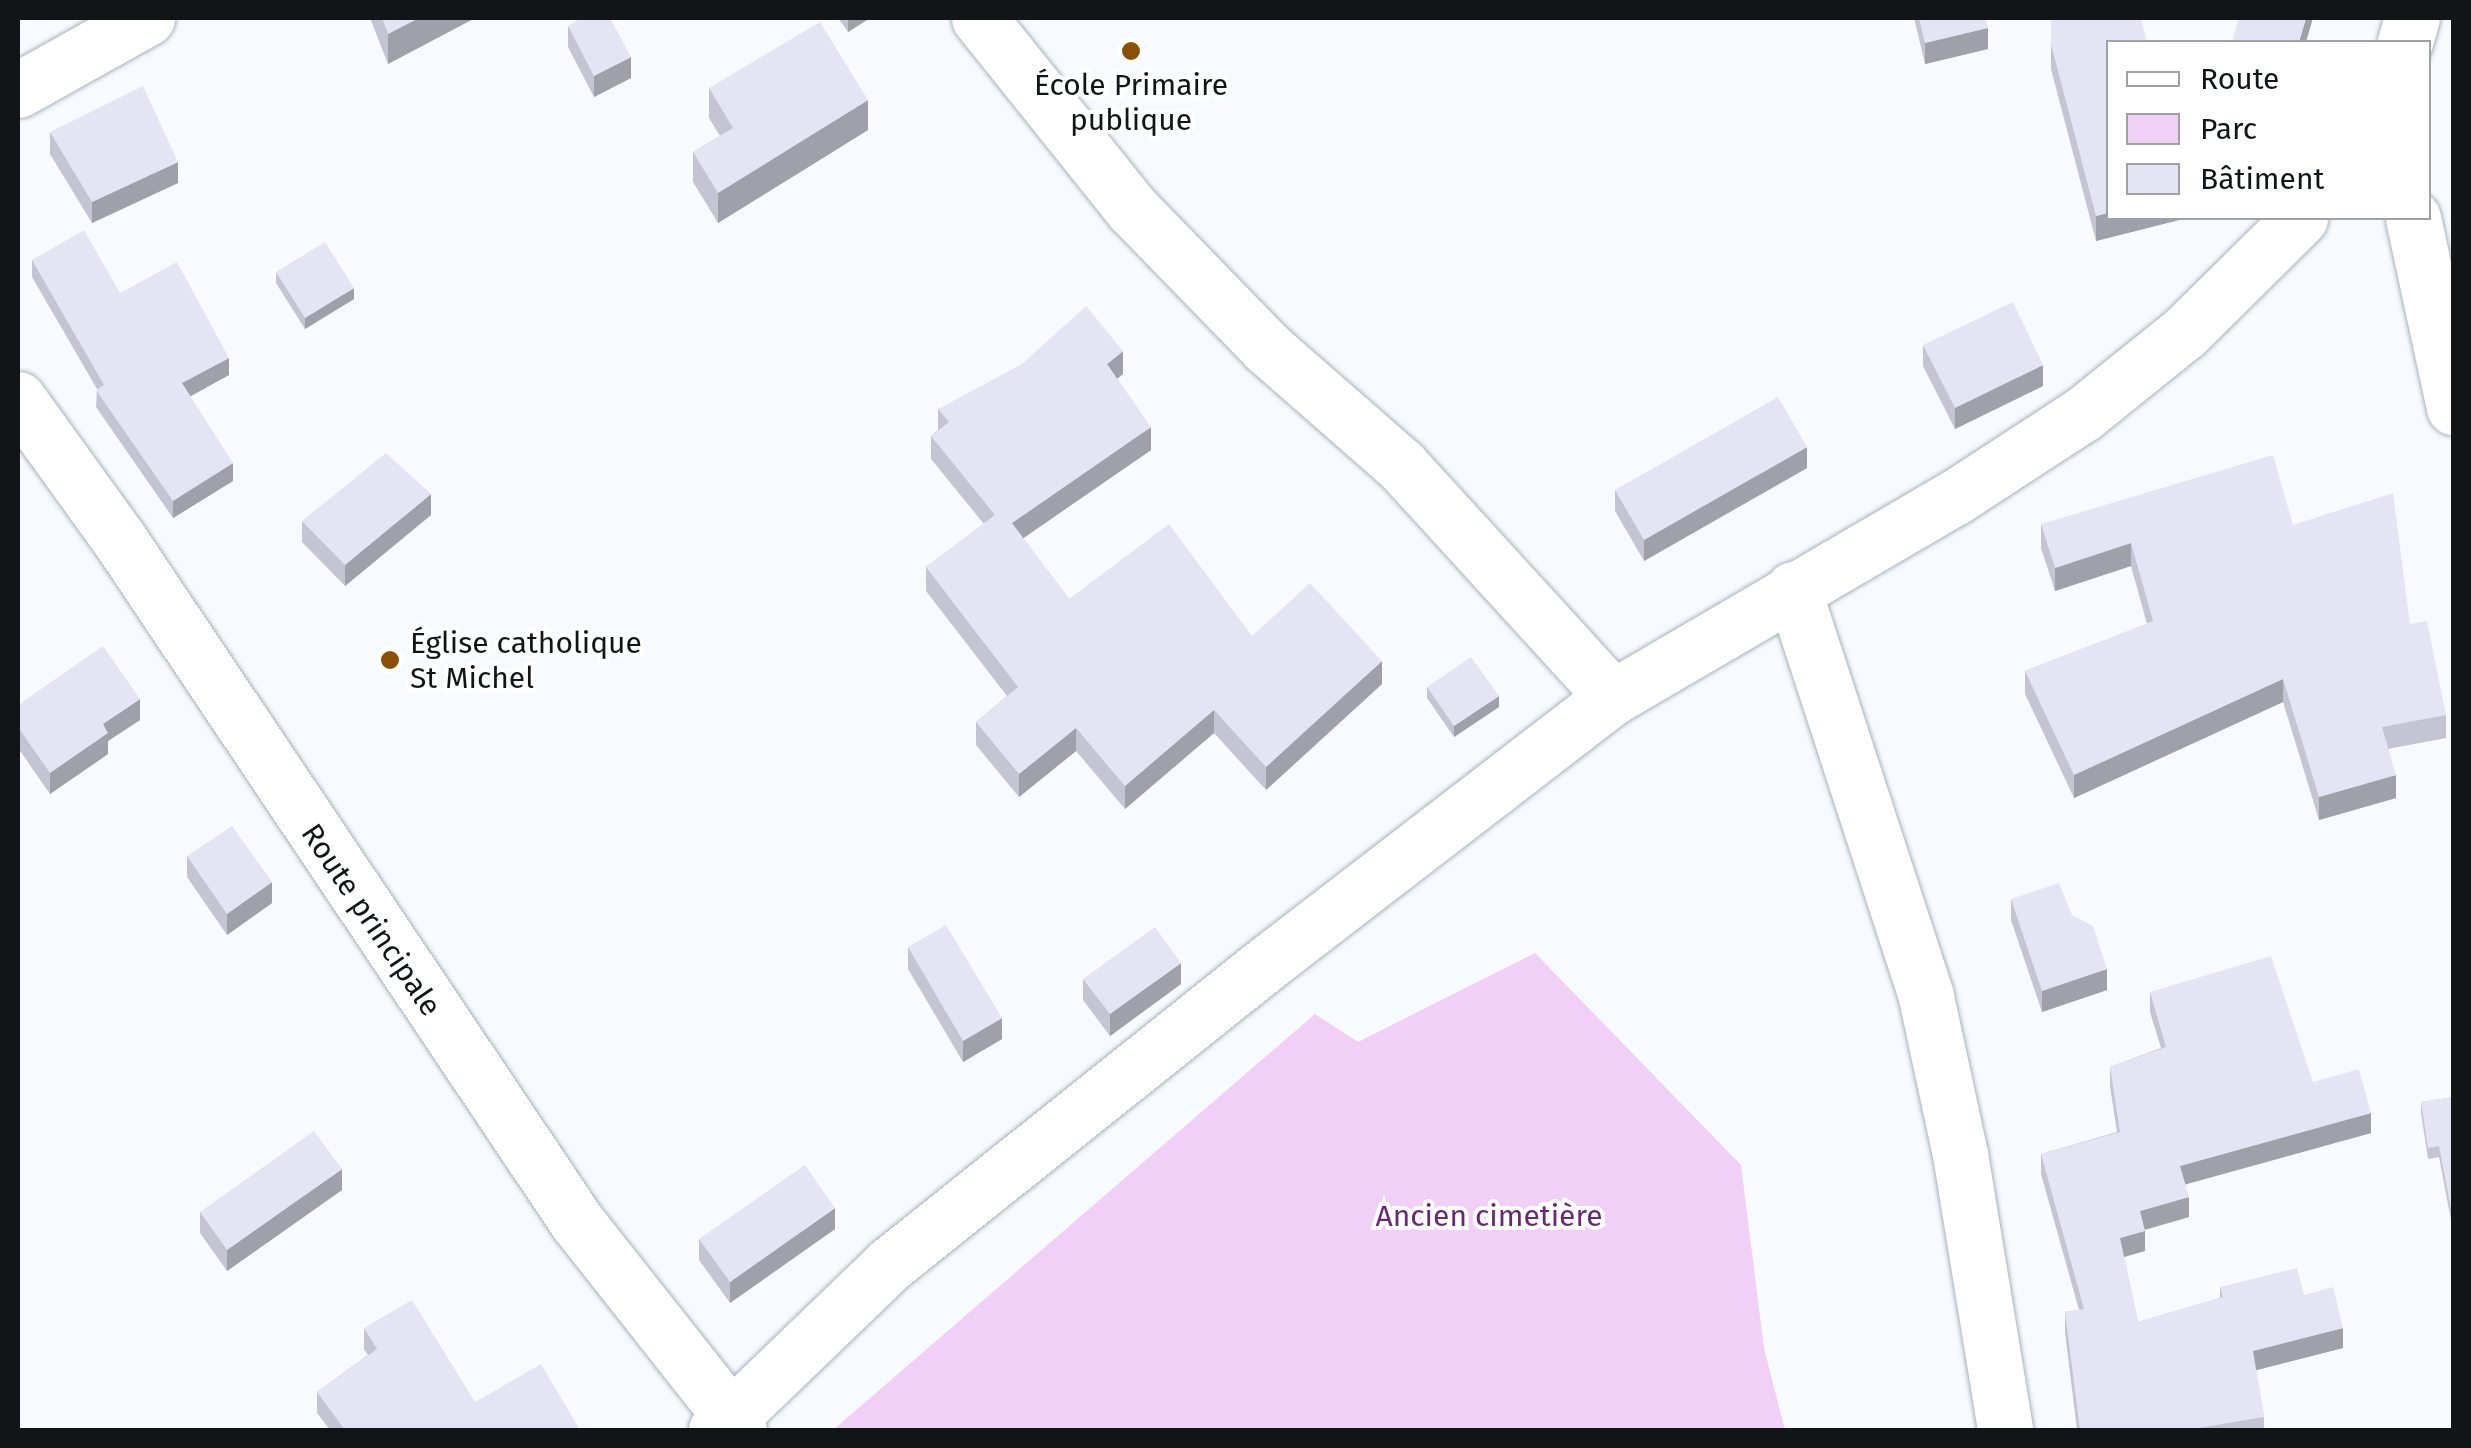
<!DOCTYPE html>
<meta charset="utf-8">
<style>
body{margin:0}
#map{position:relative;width:2471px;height:1448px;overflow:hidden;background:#f7fbff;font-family:"Fira Sans",sans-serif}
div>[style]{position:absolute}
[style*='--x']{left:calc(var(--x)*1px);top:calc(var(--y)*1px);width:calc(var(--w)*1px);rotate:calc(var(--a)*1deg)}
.green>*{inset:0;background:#f1d0f7}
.roads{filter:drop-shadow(0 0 2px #a9b1bb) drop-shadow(0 0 2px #a9b1bb)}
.street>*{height:55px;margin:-27.5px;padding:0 27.5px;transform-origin:27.5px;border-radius:27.5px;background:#fff}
.secondary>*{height:55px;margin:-27.5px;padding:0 27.5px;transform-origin:27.5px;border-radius:27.5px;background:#fff}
.wall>*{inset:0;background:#c5c4d2}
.shaded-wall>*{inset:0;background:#a0a0ab}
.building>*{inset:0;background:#e5e4f4}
.dots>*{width:28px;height:28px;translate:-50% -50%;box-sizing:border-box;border:5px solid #fff;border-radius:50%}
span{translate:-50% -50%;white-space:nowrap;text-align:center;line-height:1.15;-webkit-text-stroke:8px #fff;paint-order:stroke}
.poi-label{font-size:30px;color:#121518}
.left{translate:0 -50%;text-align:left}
.street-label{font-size:30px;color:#121518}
.park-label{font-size:30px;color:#6a2775}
.frame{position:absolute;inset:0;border:20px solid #121518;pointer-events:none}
.legend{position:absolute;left:2106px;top:40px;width:325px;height:180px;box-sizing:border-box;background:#fff;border:2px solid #a0a1a3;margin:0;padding:12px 18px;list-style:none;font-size:30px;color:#121518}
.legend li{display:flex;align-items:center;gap:20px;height:50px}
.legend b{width:50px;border:2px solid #a0a1a3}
</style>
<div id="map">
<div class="green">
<i style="clip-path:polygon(1535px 953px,1741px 1165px,1764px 1348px,1785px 1430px,833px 1430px,1315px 1014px,1358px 1042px)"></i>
</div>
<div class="roads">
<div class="street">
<i style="--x:979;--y:18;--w:246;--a:51.3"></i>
<i style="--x:1133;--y:210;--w:191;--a:45.8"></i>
<i style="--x:1266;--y:347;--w:179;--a:41.2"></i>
<i style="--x:1401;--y:465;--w:314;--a:47.6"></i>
<i style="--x:18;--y:90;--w:148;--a:-29.2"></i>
<i style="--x:2413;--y:218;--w:194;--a:77.8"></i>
<i style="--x:18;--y:399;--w:173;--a:54.2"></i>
<i style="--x:119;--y:539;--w:822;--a:56.16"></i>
<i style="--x:577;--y:1222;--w:248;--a:51.7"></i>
<i style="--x:731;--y:1417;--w:20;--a:139"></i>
<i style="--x:1793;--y:589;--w:429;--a:71.9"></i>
<i style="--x:1926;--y:997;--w:161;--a:77.8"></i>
<i style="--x:1960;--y:1154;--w:280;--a:80.7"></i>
</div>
<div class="secondary">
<i style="--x:2405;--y:42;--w:25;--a:-74"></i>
<i style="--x:739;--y:1430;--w:15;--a:-122"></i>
<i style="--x:731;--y:1417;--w:221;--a:-43.9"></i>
<i style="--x:890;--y:1264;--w:487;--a:-38.6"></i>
<i style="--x:1271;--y:960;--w:431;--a:-37.6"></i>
<i style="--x:1613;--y:697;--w:395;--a:-30.3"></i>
<i style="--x:1954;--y:498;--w:154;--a:-33.1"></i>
<i style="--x:2083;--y:414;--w:131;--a:-38.8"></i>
<i style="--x:2185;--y:332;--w:162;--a:-44.7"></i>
</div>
</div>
<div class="wall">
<i style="clip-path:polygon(370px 18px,475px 18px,388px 64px)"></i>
<i style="clip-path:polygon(838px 18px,870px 18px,848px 32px)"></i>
<i style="clip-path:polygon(1914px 18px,1985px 18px,1988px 49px,1925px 64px)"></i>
<i style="clip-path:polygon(2051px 18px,2187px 218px,2096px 241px,2051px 69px)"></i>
<i style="clip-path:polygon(568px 26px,631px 78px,594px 97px,568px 47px)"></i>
<i style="clip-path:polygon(709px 88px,868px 130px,718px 223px,693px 182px,693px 152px,720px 136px,709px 118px)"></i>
<i style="clip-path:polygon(50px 132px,178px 183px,92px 223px,50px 154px)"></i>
<i style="clip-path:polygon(32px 260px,120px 293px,229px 375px,190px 396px,233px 481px,173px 518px,96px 407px,97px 389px,32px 277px)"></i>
<i style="clip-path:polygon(276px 272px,354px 299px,305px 329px,276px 283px)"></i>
<i style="clip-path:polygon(1923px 345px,2043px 386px,1955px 429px,1923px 366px)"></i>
<i style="clip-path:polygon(1123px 374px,1117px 379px,1151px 450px,1023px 538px,1069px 599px,1252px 636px,1382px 684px,1266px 790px,1214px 733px,1125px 809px,1076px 751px,1019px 797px,976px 745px,976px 722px,1007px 696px,926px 591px,926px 567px,984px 524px,931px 459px,931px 436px,938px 430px,938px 409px)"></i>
<i style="clip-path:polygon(1807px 468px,1644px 561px,1615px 511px,1615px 490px)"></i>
<i style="clip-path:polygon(431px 515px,345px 586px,302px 542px,302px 521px)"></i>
<i style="clip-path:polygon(2041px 524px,2293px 525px,2410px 624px,2446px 715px,2446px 738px,2388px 749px,2396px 798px,2319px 820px,2283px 702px,2074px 798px,2025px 694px,2025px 671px,2147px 624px,2131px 566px,2055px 591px,2041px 548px)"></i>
<i style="clip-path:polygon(1427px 687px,1499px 707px,1454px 737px,1427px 698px)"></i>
<i style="clip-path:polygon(18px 705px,140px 720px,108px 741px,108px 754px,50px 794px,18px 748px)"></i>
<i style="clip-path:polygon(187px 856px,272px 903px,227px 935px,187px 877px)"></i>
<i style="clip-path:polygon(2011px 899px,2072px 915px,2107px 990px,2042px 1012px,2011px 920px)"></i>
<i style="clip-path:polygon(908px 947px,1002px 1039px,963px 1062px,908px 969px)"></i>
<i style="clip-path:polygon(1083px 979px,1181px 984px,1110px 1036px,1083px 1000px)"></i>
<i style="clip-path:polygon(2150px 992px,2313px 1082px,2371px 1133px,2185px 1184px,2189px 1217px,2145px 1230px,2145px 1251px,2124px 1257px,2138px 1322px,2220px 1298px,2220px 1287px,2304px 1295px,2343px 1348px,2256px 1370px,2264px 1417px,2264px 1430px,2077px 1430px,2065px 1332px,2065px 1312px,2079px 1310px,2041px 1174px,2041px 1154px,2117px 1132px,2110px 1086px,2110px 1067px,2161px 1048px,2150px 1012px)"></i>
<i style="clip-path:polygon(2454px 1097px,2454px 1236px,2439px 1157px,2428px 1159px,2421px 1113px,2421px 1102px)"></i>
<i style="clip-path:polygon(342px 1190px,227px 1271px,200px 1233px,200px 1212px)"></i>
<i style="clip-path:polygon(835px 1229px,730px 1303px,699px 1260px,699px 1239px)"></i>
<i style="clip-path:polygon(364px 1328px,475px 1402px,580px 1430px,330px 1430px,317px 1413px,317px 1392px,368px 1355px,364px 1349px)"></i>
</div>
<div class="shaded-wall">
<i style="clip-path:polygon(419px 18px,475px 18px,388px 64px,388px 34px)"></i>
<i style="clip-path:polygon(848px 18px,870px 18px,848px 32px)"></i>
<i style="clip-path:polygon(2306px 18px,2313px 18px,2306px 42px,2299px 42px)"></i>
<i style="clip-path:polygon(1988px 28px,1988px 49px,1925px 64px,1925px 43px)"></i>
<i style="clip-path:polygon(631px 57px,631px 78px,594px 97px,594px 76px)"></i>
<i style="clip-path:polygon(868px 100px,868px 130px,718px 223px,718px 193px)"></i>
<i style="clip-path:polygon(178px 162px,178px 183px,92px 223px,92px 202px)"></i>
<i style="clip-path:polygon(2108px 213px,2108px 218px,2187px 218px,2096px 241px,2096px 216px)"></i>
<i style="clip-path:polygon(354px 288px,354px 299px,305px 329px,305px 318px)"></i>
<i style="clip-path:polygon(1123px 351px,1123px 374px,1107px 387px,1107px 364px)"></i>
<i style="clip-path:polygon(229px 358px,229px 375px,182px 401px,182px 383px)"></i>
<i style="clip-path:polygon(2043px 365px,2043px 386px,1955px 429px,1955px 408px)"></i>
<i style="clip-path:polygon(1151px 427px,1151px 450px,1012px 546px,1012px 523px)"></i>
<i style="clip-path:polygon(1807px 447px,1807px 468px,1644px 561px,1644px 540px)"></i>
<i style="clip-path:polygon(233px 463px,233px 481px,173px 518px,173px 501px)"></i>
<i style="clip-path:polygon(431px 494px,431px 515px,345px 586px,345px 565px)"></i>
<i style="clip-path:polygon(2131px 543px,2131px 566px,2055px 591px,2055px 568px)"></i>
<i style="clip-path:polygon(1382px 661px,1382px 684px,1266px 790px,1266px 767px)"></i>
<i style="clip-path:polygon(2283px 679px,2283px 702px,2074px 798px,2074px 775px)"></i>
<i style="clip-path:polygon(1499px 696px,1499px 707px,1454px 737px,1454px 726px)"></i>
<i style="clip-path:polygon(140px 699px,140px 720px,108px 741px,108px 754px,50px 794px,50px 773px,103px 724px)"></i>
<i style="clip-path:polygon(1214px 710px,1214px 733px,1125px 809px,1125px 786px)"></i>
<i style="clip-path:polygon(1076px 728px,1076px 751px,1019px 797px,1019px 774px)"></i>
<i style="clip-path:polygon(2396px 775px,2396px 798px,2319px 820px,2319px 797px)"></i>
<i style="clip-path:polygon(272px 882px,272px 903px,227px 935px,227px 914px)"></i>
<i style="clip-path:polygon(1181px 963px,1181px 984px,1110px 1036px,1110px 1014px)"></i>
<i style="clip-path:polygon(2107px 969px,2107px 990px,2042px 1012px,2042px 991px)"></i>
<i style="clip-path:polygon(1002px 1018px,1002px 1039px,963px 1062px,963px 1041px)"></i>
<i style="clip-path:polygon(2371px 1113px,2371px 1133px,2180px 1186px,2180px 1166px)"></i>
<i style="clip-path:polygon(342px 1169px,342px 1190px,227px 1271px,227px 1250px)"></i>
<i style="clip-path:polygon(2189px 1197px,2189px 1217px,2140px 1231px,2140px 1211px)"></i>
<i style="clip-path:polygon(835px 1208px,835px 1229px,730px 1303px,730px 1282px)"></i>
<i style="clip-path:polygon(2145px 1231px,2145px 1251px,2120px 1258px,2120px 1238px)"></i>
<i style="clip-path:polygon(2343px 1328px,2343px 1348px,2253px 1371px,2253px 1351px)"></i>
</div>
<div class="building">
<i style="clip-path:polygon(382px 18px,419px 18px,388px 34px)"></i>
<i style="clip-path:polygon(581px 18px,610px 18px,631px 57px,594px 76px,568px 26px)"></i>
<i style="clip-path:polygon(1919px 18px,1985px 18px,1988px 28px,1925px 43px)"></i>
<i style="clip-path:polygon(2051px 18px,2141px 18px,2147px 42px,2108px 42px,2108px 213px,2096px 216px,2051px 44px)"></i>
<i style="clip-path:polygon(2239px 18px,2306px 18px,2299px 42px,2232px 42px)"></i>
<i style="clip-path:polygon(820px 22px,868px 100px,718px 193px,693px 152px,733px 128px,709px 88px)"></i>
<i style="clip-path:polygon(143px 86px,178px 162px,92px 202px,50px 132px)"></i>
<i style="clip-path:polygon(84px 230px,120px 293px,177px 262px,229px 358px,182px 383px,233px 463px,173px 501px,96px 390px,104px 385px,32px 260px)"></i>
<i style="clip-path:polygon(325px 242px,354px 288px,305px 318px,276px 272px)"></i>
<i style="clip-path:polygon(2013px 302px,2043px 365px,1955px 408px,1923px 345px)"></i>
<i style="clip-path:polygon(1086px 306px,1123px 351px,1107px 364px,1151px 427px,1012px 523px,1069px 599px,1169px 524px,1252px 636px,1310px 583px,1382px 661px,1266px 767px,1214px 710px,1125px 786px,1076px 728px,1019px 774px,976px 722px,1018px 687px,926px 567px,995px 515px,931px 436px,949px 422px,938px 409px,1022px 364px)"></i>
<i style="clip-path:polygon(1778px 397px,1807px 447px,1644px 540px,1615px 490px)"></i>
<i style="clip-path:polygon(386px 453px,431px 494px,345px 565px,302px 521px)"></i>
<i style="clip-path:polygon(2273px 455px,2293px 525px,2393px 493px,2410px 624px,2427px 621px,2446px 715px,2382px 727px,2396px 775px,2319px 797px,2283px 679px,2074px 775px,2025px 671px,2153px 621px,2131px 543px,2055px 568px,2041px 524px)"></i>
<i style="clip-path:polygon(103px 646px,140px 699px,103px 724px,108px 733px,50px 773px,18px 727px,18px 705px)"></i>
<i style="clip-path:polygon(1471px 657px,1499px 696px,1454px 726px,1427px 687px)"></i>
<i style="clip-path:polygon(232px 826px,272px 882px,227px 914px,187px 856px)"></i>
<i style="clip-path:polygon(2059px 883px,2072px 915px,2093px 926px,2107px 969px,2042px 991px,2011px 899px)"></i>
<i style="clip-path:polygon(946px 925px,1002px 1018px,963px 1041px,908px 947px)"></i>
<i style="clip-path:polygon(1155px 927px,1181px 963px,1110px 1014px,1083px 979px)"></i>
<i style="clip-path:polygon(2271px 956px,2313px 1082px,2359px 1069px,2371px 1113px,2180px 1166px,2189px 1197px,2140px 1211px,2145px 1231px,2120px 1238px,2138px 1322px,2223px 1297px,2220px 1287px,2297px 1268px,2304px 1295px,2333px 1287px,2343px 1328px,2253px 1351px,2264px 1417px,2187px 1430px,2080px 1430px,2065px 1312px,2084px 1309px,2041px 1154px,2120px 1132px,2110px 1067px,2166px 1047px,2150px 992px)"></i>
<i style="clip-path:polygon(2454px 1097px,2454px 1225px,2439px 1146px,2428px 1148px,2421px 1102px)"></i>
<i style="clip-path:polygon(314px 1131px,342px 1169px,227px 1250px,200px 1212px)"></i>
<i style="clip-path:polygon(805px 1165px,835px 1208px,730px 1282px,699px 1239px)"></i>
<i style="clip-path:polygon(412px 1300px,475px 1402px,541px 1364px,580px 1430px,345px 1430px,317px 1392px,377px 1349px,364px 1328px)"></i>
</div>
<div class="dots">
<i style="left:1131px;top:51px;background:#895006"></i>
<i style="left:390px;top:660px;background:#895006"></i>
</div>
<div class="poi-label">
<span style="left:1131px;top:102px">École Primaire<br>publique</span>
<span class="left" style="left:410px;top:660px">Église catholique<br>St Michel</span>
</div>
<div class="street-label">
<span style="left:371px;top:920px;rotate:56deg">Route principale</span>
</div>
<div class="park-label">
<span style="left:1489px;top:1216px">Ancien cimetière</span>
</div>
<div class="frame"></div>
<ul class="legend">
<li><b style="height:12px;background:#fff"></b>Route</li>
<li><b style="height:28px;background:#f1d0f7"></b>Parc</li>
<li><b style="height:28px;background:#e5e4f4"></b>Bâtiment</li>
</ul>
</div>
